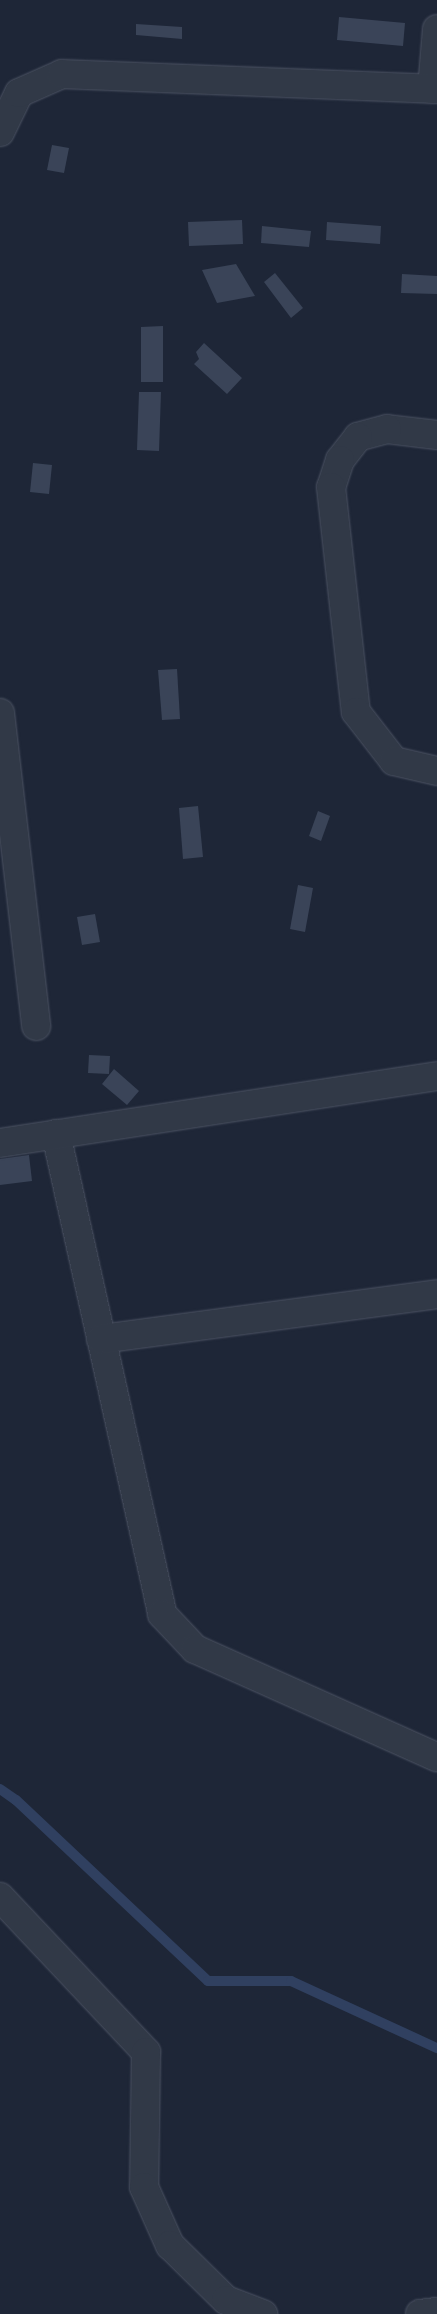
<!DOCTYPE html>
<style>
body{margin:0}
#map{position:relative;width:437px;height:2314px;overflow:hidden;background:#1e2637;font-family:Roboto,sans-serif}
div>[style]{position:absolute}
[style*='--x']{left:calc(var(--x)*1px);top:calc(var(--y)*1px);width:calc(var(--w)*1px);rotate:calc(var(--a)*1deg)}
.stream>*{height:10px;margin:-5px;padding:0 5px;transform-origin:5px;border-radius:5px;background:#304060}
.building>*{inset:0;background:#3a4458}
.roads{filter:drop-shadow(0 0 1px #4c5363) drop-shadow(0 0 1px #4c5363)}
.street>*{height:28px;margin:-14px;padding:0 14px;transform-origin:14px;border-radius:14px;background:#313947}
span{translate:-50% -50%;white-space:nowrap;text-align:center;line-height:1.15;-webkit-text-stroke:5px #171e2c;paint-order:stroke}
</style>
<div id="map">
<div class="stream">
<i style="--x:0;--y:1789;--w:19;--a:35"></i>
<i style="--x:16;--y:1800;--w:264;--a:43.3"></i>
<i style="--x:208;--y:1981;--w:83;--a:0"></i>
<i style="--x:291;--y:1981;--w:161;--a:24.7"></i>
</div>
<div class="building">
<i style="clip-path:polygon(339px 17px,405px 23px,403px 46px,337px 40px)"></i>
<i style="clip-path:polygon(136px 24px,182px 27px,182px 39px,136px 35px)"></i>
<i style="clip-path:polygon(52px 145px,69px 148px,64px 173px,47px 170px)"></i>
<i style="clip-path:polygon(242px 220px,243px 244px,189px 246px,188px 222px)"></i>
<i style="clip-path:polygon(327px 222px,381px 226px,380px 244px,326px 240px)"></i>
<i style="clip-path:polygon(262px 226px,311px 231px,309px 247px,261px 243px)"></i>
<i style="clip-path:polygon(236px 264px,255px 296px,217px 303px,202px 270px)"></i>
<i style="clip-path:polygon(275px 273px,303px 308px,291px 318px,264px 282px)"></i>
<i style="clip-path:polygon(402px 274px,437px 276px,437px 294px,401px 293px)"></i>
<i style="clip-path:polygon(163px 326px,163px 382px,141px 382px,141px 327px)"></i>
<i style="clip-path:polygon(204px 343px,242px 378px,227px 394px,194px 364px,199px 359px,196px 352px)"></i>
<i style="clip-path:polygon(139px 392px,161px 392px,159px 451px,137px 450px)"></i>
<i style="clip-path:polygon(33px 463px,52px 465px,49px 494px,30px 492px)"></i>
<i style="clip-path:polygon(177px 669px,180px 719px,162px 720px,158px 670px)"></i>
<i style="clip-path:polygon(198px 806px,203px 857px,183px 859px,179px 808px)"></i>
<i style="clip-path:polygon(318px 811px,330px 816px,321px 841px,309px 836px)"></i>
<i style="clip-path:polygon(298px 885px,313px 888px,305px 932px,290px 929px)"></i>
<i style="clip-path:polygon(95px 914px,100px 942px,82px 945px,77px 917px)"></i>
<i style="clip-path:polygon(89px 1055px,110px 1056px,109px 1074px,88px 1073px)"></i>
<i style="clip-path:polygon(114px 1069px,139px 1091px,127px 1105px,102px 1084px)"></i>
<i style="clip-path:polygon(29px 1155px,32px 1181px,0 1185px,0 1159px)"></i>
</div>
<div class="roads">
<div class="street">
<i style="--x:432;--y:89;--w:60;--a:-85.2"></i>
<i style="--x:0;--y:132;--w:43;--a:-64"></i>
<i style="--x:19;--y:93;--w:47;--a:-23.8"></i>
<i style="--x:62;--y:74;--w:375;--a:2.3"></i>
<i style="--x:437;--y:435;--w:50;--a:-173.2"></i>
<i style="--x:387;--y:429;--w:30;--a:165"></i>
<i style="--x:358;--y:437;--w:29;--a:128"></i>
<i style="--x:340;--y:460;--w:28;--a:108"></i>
<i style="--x:331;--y:487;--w:226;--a:83.7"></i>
<i style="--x:356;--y:712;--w:62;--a:52.2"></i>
<i style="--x:394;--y:761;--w:44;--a:13.1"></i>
<i style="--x:0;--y:713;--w:315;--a:83.4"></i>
<i style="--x:56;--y:1134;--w:492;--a:77.5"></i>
<i style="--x:162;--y:1614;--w:48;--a:46.7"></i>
<i style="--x:195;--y:1649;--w:265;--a:24.1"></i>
<i style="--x:0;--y:1143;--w:442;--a:-8.7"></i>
<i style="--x:101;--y:1339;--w:339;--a:-7.6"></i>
<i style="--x:0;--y:1897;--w:213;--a:46.7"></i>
<i style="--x:146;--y:2052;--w:135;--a:90.8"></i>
<i style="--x:144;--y:2187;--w:64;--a:65.9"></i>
<i style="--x:170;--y:2245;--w:78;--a:44.5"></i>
<i style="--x:226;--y:2300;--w:40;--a:21"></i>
<i style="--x:420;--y:2314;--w:17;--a:-7"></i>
</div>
</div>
</div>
